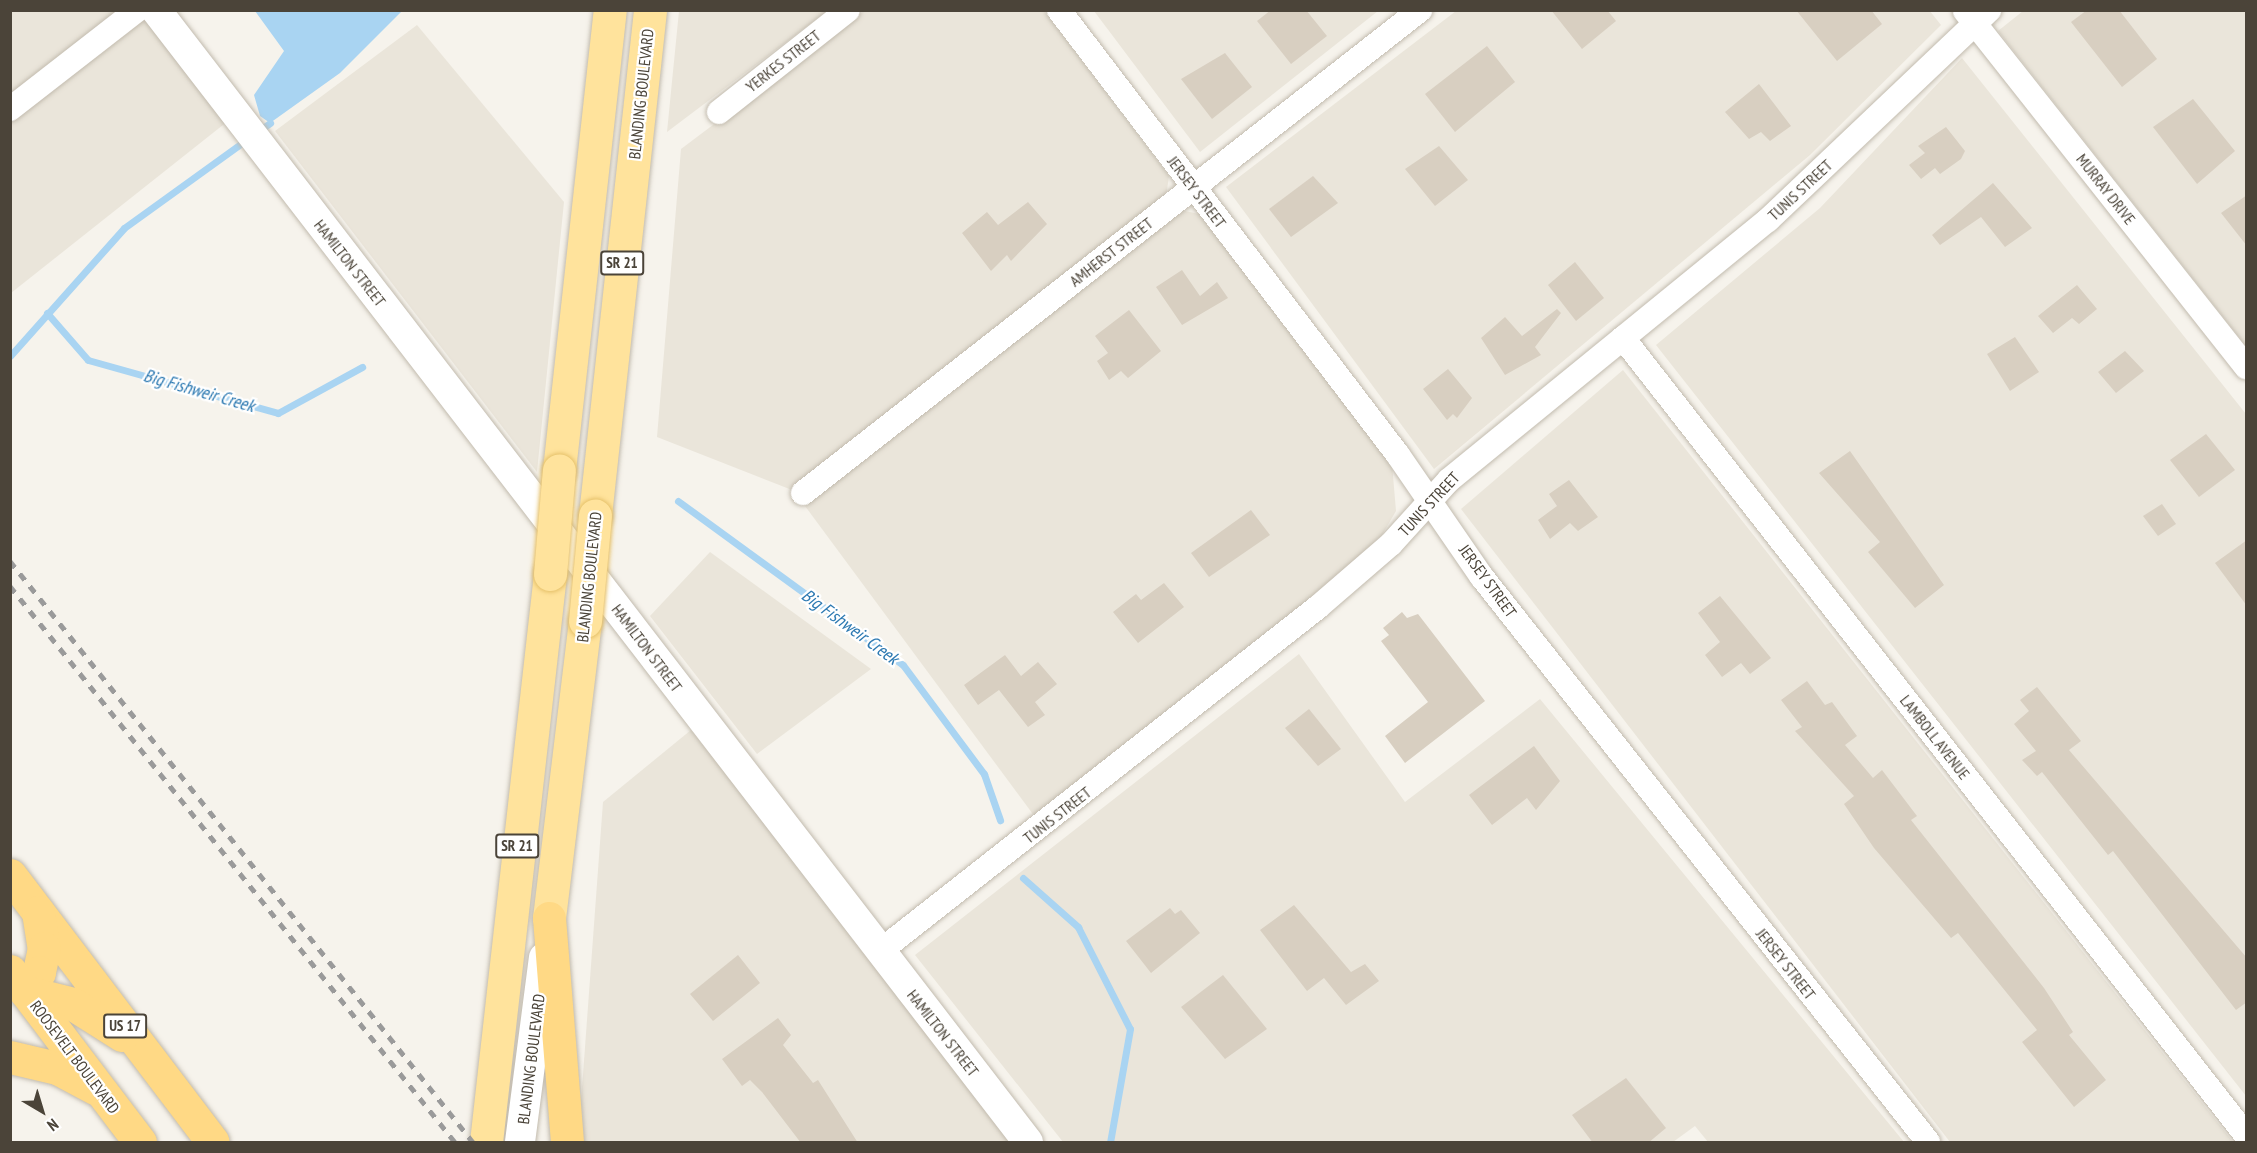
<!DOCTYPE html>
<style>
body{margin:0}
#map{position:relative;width:2257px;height:1153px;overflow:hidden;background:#f6f3ec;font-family:"PT Sans Narrow",sans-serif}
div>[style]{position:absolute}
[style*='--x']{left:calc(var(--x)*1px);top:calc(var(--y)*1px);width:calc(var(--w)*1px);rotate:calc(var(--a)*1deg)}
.residential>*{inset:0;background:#eae5da}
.water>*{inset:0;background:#a9d4f2}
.stream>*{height:7px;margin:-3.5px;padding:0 3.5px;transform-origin:3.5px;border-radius:3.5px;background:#a9d4f2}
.building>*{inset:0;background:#d8cfc1}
.roads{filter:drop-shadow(0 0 2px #c2bbae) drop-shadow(0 0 2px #c2bbae)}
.minor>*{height:24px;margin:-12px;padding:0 12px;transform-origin:12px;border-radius:12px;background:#fff}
.tertiary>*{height:30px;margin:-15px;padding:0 15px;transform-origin:15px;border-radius:15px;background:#fff}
.primary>*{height:33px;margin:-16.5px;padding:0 16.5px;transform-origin:16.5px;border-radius:16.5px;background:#ffe39c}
.trunk>*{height:33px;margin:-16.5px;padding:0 16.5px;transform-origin:16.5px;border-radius:16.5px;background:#ffd985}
.rail>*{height:4.5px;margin-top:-2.25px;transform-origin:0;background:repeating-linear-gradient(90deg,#9a9a9a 0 8px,transparent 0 16px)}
.bridges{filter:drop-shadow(0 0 2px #e6c16a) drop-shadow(0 0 2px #e6c16a)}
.primary-bridge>*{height:33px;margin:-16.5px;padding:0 16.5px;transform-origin:16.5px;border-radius:16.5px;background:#ffe39c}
span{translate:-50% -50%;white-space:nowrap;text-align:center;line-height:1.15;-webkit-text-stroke:4.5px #fff;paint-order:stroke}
.shield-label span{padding:2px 4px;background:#fff;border:2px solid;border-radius:4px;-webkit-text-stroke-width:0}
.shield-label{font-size:15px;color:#4b4439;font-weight:700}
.street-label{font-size:16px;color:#4b4439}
.water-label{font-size:18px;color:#2e7ab2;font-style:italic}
.frame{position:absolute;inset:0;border:12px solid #4b4439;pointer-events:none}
.north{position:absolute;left:12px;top:1081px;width:60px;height:60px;-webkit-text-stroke:4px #fff;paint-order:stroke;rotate:142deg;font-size:16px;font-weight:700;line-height:24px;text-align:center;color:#4b4439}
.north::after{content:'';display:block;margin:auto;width:21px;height:27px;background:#4b4439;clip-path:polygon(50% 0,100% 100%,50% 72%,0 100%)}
</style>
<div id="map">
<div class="residential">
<i style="clip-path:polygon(1929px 10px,1941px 25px,1810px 155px,1434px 469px,1226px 187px,1456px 11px)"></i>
<i style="clip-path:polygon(11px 11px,126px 11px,11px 96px)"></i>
<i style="clip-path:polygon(679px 11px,679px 10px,827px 11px,667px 132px)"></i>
<i style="clip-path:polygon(864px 11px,1044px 11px,1169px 176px,1166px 197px,792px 490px,657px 437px,681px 149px)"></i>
<i style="clip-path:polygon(1094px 11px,1378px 11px,1200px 152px)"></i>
<i style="clip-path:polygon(2023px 11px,2246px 11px,2246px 346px,1998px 31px)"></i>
<i style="clip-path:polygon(138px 20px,151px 22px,228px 121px,11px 293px,11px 120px)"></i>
<i style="clip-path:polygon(417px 25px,564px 202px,537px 472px,275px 131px)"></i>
<i style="clip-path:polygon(1962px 58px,2246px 414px,2246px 1096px,1656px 345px,1820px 208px)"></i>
<i style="clip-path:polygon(1176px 209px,1199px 214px,1392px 464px,1396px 511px,1382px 535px,1298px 611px,1035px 817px,805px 506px)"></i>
<i style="clip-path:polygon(1623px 370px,2233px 1142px,1950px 1142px,1461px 509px)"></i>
<i style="clip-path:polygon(710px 552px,871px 669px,757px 754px,650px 616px)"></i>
<i style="clip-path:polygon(1299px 654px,1405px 802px,1540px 699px,1904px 1142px,1708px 1142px,1695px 1126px,1673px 1142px,1063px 1142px,915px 955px)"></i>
<i style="clip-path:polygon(691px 730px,1016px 1142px,583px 1142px,579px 1129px,603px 802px)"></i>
</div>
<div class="water">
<i style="clip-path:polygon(255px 11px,402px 11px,340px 73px,270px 123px,260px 116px,254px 95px,284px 51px)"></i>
</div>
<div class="stream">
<i style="--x:257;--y:132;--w:16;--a:-35"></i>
<i style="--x:47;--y:313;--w:62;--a:48.9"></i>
<i style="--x:88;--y:360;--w:197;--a:15.6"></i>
<i style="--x:278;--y:413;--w:96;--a:-28.7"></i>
<i style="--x:10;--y:356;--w:171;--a:-48.3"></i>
<i style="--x:124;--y:228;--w:150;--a:-35.8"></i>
<i style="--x:678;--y:501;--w:278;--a:36.1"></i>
<i style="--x:903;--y:665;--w:136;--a:53.4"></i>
<i style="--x:984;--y:774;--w:49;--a:70.8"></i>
<i style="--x:1023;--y:878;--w:74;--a:41.7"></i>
<i style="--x:1078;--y:927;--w:114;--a:63"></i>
<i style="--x:1130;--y:1029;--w:115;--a:100"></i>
</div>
<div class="building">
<i style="clip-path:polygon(1271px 10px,1306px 10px,1327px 36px,1291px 64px,1257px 21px)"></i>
<i style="clip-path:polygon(1551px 10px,1607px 10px,1616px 21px,1582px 49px)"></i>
<i style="clip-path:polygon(1796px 10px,1871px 10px,1882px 24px,1837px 61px)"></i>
<i style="clip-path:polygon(2087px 10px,2119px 10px,2157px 59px,2122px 87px,2071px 22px)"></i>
<i style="clip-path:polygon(1487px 46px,1515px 82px,1455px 132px,1425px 94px)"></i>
<i style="clip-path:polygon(1225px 53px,1252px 87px,1212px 119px,1181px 79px)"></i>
<i style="clip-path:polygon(1759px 84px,1791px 126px,1770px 141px,1761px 132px,1749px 139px,1725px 112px)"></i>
<i style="clip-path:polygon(2193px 99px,2235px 151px,2197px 184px,2153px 127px)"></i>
<i style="clip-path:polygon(1946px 127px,1965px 151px,1961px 159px,1940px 174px,1935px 168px,1921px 179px,1909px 165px,1925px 153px,1918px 146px)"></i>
<i style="clip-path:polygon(1439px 146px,1468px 180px,1435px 206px,1405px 169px)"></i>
<i style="clip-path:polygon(1313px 176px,1338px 203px,1291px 237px,1269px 209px)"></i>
<i style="clip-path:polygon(1993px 183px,2032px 228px,2005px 247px,1981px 217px,1940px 245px,1932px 235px)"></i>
<i style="clip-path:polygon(2247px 195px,2247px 246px,2221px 213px)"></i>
<i style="clip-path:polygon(1028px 202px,1047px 224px,1011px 261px,1007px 255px,991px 271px,962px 233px,987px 212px,998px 225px)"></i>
<i style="clip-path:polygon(1575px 262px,1604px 298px,1576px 321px,1548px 285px)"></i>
<i style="clip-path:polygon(1182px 270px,1200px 296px,1217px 282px,1228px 298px,1182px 325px,1156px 287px)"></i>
<i style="clip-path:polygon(2077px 285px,2097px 309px,2079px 324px,2072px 318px,2053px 333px,2038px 316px)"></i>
<i style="clip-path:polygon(1557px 309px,1561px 313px,1535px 347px,1541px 355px,1505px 375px,1481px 338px,1505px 317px,1522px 336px)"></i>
<i style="clip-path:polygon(1129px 310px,1161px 351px,1128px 378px,1121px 371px,1109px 380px,1097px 361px,1108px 353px,1095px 336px)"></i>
<i style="clip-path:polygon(2015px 337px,2039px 372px,2010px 391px,1987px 354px)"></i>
<i style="clip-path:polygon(2125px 351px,2144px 371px,2116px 393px,2098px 372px)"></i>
<i style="clip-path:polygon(1448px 369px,1472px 398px,1457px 418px,1453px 414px,1447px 420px,1423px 389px)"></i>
<i style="clip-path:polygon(2206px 434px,2235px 470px,2199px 497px,2170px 460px)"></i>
<i style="clip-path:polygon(1850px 451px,1944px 585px,1915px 608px,1868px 552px,1880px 542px,1819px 473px)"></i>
<i style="clip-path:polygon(1569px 480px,1598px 517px,1578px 531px,1570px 523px,1550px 539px,1538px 520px,1557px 506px,1549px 494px)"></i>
<i style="clip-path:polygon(2162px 504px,2176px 524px,2158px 536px,2143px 516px)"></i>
<i style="clip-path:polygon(1251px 510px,1270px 535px,1209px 577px,1191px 553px)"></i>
<i style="clip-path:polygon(2247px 540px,2247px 606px,2215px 563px)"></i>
<i style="clip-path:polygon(1164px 583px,1184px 607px,1138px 643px,1113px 612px,1136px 594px,1141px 600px)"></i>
<i style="clip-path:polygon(1720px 596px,1771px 658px,1750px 674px,1741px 663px,1722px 677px,1705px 655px,1720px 642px,1698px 613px)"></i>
<i style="clip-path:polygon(1402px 612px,1407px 618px,1418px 614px,1485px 701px,1405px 763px,1385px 736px,1428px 702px,1381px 641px,1389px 635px,1383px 628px)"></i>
<i style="clip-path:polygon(1005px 655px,1021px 676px,1038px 662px,1057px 684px,1035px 702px,1045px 715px,1028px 727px,999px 690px,978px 705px,964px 685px)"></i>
<i style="clip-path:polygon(1807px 681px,1825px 705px,1832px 702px,1857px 736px,1845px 745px,1873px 778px,1882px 770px,1917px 816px,1911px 820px,2044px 988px,2073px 1032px,2069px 1035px,2106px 1080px,2074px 1107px,2022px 1042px,2037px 1030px,1958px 933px,1951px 938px,1874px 848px,1844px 804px,1854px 796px,1795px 731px,1802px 727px,1781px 700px)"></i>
<i style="clip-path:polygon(2037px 687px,2081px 741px,2069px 750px,2247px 958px,2247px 1002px,2236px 1010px,2113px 851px,2108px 855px,2042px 772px,2037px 776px,2022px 760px,2036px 751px,2014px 724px,2029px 711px,2020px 700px)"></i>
<i style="clip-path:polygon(1309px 709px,1341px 749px,1318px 766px,1285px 728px)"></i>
<i style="clip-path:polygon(1534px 746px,1560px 781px,1536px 810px,1527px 798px,1492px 825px,1469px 795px)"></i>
<i style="clip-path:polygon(1294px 905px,1351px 972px,1365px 964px,1379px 981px,1346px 1005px,1324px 978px,1307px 991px,1260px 930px)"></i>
<i style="clip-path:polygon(1170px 908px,1175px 914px,1181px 910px,1200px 933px,1151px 973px,1126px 941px)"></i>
<i style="clip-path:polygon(738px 955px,760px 983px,713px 1021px,690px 994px)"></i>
<i style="clip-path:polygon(1223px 975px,1267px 1029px,1225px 1059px,1181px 1007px)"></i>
<i style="clip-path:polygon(778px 1018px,791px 1035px,783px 1045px,813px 1083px,818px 1080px,858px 1143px,801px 1143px,762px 1092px,750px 1080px,742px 1086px,722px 1059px)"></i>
<i style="clip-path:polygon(1626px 1078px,1666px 1128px,1648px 1143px,1593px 1143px,1572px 1115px)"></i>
</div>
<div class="roads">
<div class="minor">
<i style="--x:1059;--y:10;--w:559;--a:52.7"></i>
<i style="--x:1398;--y:455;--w:148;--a:55.5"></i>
<i style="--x:1482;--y:577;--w:720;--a:51.71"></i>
<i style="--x:1965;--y:11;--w:454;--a:51.7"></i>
<i style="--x:10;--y:109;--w:161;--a:-37.9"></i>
<i style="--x:719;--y:112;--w:164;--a:-38.3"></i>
<i style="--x:1623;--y:338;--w:1012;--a:51.99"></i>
<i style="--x:803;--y:493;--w:784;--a:-38.05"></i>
<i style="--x:879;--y:952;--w:558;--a:-38.16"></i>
<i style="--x:1318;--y:607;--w:96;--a:-40.8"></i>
<i style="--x:1391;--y:544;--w:86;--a:-47.8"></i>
<i style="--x:1449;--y:480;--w:412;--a:-39.2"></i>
<i style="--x:1768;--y:220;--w:305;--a:-43.5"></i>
</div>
<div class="tertiary">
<i style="--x:156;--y:10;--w:1429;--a:52.39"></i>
<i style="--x:520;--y:1142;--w:186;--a:-82.6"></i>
</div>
<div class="primary">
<i style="--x:559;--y:470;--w:463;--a:-83.7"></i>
<i style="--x:595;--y:515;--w:508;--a:-83.78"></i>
<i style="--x:549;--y:918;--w:299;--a:-83.1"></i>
<i style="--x:486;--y:1142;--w:572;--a:-83.57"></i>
</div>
<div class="trunk">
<i style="--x:10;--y:875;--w:335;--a:52.8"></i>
<i style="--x:38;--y:912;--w:36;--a:81"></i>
<i style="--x:44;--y:948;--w:25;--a:102"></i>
<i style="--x:39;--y:972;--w:24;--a:123"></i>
<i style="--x:26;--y:992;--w:49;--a:14.3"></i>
<i style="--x:73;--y:1004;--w:58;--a:32.3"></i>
<i style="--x:549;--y:918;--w:225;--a:85.4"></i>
<i style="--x:10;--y:971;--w:215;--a:52.8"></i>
<i style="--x:10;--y:1057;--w:48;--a:13.2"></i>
<i style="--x:57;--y:1068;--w:43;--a:27.8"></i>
</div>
</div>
<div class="rail">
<i style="--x:10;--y:561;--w:743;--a:51.45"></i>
<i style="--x:10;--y:586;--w:712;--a:51.33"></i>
</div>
<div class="bridges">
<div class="primary-bridge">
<i style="--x:550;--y:574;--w:104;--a:-85.1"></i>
<i style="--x:585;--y:621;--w:106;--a:-84.6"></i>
</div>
</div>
<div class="shield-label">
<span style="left:622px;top:263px">SR 21</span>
<span style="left:517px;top:846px">SR 21</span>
<span style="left:125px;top:1026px">US 17</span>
</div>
<div class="street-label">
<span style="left:783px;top:61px;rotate:-38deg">YERKES STREET</span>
<span style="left:641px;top:94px;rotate:-84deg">BLANDING BOULEVARD</span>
<span style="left:2106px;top:189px;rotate:52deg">MURRAY DRIVE</span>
<span style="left:1800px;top:190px;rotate:-43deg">TUNIS STREET</span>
<span style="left:1197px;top:192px;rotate:53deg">JERSEY STREET</span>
<span style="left:1111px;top:252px;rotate:-38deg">AMHERST STREET</span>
<span style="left:350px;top:263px;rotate:52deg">HAMILTON STREET</span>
<span style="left:1429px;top:504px;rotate:-47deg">TUNIS STREET</span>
<span style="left:589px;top:577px;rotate:-84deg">BLANDING BOULEVARD</span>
<span style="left:1488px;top:581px;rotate:54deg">JERSEY STREET</span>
<span style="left:647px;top:648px;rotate:53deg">HAMILTON STREET</span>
<span style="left:1935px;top:737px;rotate:52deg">LAMBOLL AVENUE</span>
<span style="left:1057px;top:815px;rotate:-38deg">TUNIS STREET</span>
<span style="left:1786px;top:964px;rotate:52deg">JERSEY STREET</span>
<span style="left:943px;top:1033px;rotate:52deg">HAMILTON STREET</span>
<span style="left:75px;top:1057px;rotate:53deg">ROOSEVELT BOULEVARD</span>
<span style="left:531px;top:1059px;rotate:-83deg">BLANDING BOULEVARD</span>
</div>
<div class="water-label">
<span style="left:199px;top:391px;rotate:16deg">Big Fishweir Creek</span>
<span style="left:850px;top:627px;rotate:36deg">Big Fishweir Creek</span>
</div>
<div class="frame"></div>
<div class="north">N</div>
</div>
